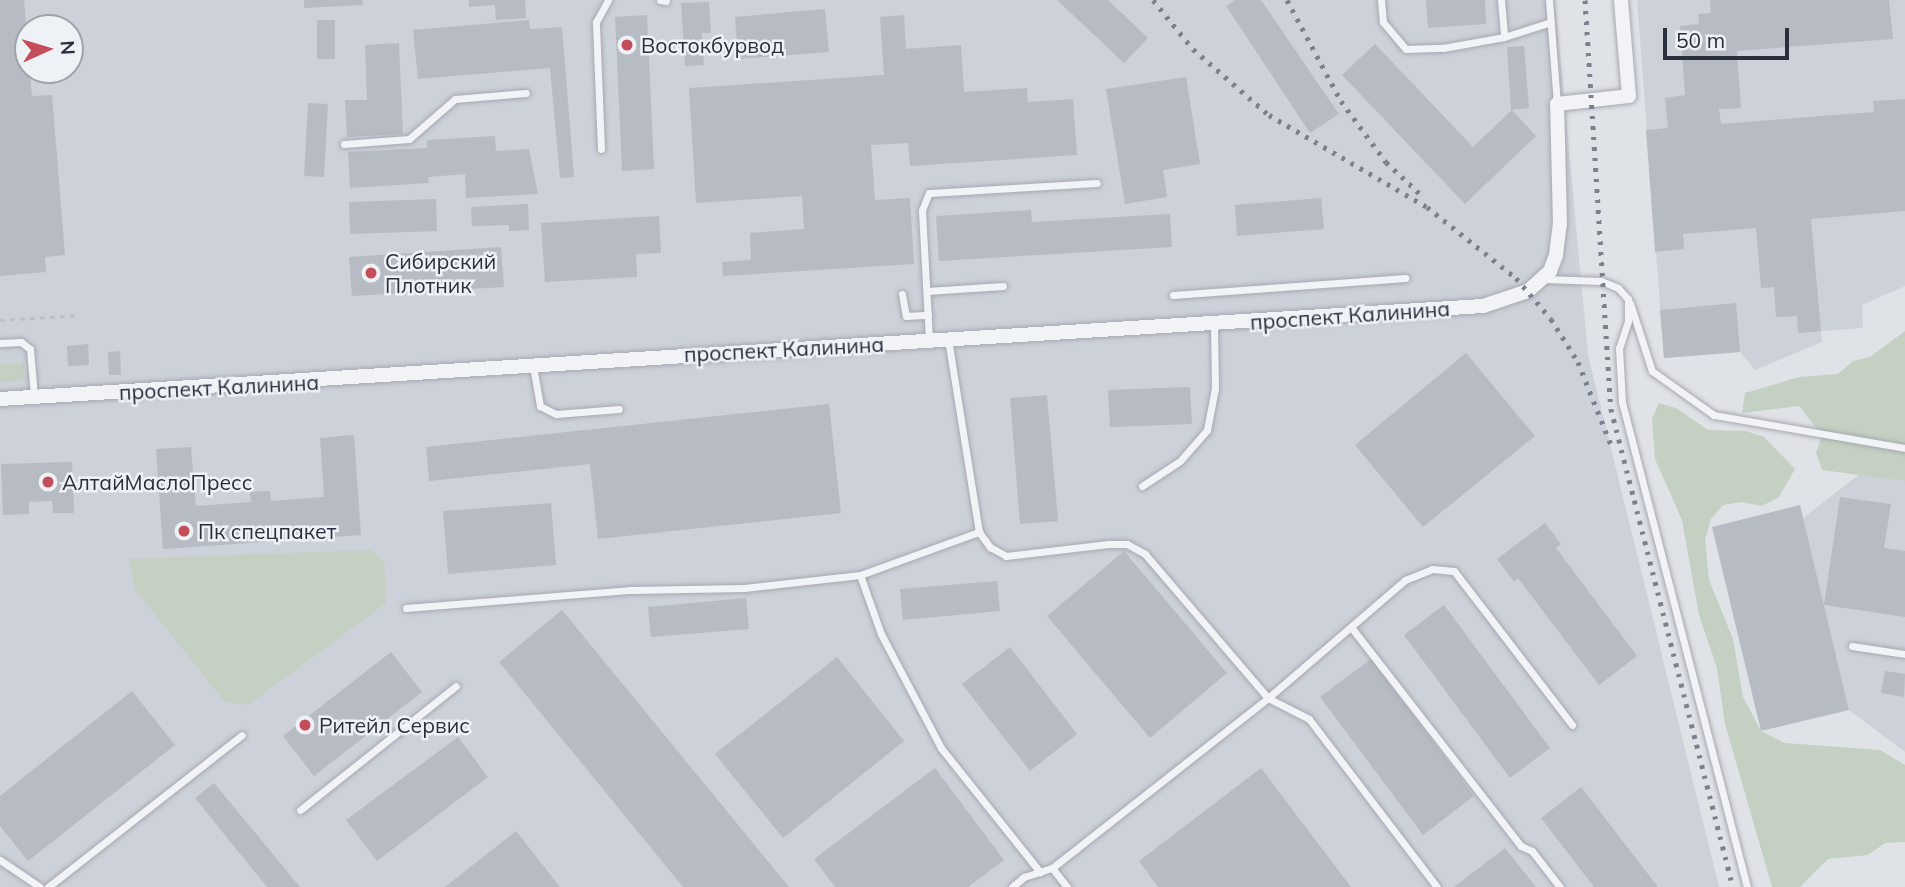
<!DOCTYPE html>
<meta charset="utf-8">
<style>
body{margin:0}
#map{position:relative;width:1905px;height:887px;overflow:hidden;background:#dfe2e7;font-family:Mulish,sans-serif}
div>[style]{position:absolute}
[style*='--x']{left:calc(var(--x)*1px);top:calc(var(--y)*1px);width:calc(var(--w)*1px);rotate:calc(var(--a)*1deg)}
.built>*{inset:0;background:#cdd1d9}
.green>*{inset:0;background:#c4d0c1}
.building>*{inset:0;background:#b7bbc3}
.path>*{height:2.5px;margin-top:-1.25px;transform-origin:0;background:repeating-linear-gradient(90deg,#bdc0c6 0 5px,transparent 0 10px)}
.roads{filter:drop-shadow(0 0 2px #a5a9b1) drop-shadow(0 0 2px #a5a9b1)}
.service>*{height:7px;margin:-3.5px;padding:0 3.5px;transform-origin:3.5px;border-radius:3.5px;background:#f1f3f6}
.minor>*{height:14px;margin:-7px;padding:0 7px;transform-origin:7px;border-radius:7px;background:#f1f3f6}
.rail>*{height:5px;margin-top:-2.5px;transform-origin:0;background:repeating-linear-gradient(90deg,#7a818f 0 3.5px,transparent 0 10.5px)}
.dots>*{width:19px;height:19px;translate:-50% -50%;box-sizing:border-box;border:4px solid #eef1f5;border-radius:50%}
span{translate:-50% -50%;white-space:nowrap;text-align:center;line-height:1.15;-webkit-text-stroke:5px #eef1f5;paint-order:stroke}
.poi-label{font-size:21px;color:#292f3d}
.left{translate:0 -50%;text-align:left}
.street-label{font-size:21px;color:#292f3d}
.north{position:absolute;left:14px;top:14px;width:70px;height:70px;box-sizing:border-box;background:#eef1f5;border:2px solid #9fa3ab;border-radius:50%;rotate:86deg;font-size:19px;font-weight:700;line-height:28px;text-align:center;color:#292f3d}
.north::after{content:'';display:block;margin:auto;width:24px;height:32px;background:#c34d58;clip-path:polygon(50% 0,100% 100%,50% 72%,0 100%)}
.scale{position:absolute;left:1663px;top:28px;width:126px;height:32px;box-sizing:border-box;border:4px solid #292f3d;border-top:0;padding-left:9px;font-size:21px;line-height:24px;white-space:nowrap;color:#292f3d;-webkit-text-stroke:5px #eef1f5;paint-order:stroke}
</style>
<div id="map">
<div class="built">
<i style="clip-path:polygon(evenodd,0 0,1555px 0,1588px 355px,1719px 887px,0 887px,0 0,28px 28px,70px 28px,70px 70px,28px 70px,28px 28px)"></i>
<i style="clip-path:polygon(1637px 0,1905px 0,1905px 286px,1862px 305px,1863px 328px,1821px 331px,1822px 342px,1755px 370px,1740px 352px,1664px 358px)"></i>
<i style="clip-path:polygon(1860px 474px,1905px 481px,1905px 752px,1849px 710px,1803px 518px)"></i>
</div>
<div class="green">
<i style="clip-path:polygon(1905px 331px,1905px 481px,1822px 470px,1816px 453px,1822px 435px,1799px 406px,1742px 413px,1745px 393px,1799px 377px,1838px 374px,1853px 361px,1870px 357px)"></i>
<i style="clip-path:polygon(24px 363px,25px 380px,0 382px,0 364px)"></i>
<i style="clip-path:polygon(1659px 403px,1676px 408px,1708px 430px,1746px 431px,1764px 437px,1795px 469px,1779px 497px,1762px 506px,1742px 502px,1723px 505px,1711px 519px,1705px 540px,1709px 580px,1733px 639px,1743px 697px,1761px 731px,1785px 743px,1880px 750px,1905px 765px,1905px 842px,1885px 843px,1868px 855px,1828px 859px,1800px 887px,1772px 887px,1725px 724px,1717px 668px,1699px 615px,1682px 520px,1655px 459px,1652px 419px)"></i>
<i style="clip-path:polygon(371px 550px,384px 561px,386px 603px,248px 705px,225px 702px,135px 589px,129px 559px)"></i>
</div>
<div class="building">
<i style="clip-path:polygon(0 0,24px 0,32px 96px,52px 95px,65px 255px,45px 257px,46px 272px,0 276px)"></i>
<i style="clip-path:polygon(304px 0,362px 0,363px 5px,304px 8px)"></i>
<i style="clip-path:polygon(469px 0,525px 0,526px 18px,496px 20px,495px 5px,469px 7px)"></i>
<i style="clip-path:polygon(1057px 0,1108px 0,1148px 38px,1124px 63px)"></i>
<i style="clip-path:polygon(1235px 0,1261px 0,1339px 114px,1310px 133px,1226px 6px)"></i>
<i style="clip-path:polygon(1426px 0,1485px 0,1486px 24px,1428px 28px)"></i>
<i style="clip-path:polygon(1710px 0,1889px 0,1893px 39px,1737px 51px,1741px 108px,1719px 109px,1721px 124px,1874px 112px,1873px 101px,1905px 99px,1905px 211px,1811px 219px,1821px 331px,1798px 333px,1797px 316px,1776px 317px,1774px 287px,1761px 288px,1756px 228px,1683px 234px,1684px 249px,1655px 252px,1646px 130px,1668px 128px,1665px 98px,1685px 95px,1680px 26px,1699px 24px,1698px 14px,1711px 13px)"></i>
<i style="clip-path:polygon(709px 2px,711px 33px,702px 33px,704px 65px,685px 66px,681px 3px)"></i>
<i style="clip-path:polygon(825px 9px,829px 52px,738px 59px,735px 17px)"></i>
<i style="clip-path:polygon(647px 15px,654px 169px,622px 171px,615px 17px)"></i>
<i style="clip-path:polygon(904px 15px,906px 49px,961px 45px,964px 92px,1027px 88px,1028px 102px,1073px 99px,1077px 155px,910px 166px,908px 143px,871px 145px,875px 200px,910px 198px,914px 264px,723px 276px,722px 262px,751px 260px,750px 233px,804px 229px,802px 196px,696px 203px,689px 88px,884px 75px,880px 17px)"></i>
<i style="clip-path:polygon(317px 20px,335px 20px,335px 59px,317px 59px)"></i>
<i style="clip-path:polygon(529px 20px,530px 29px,562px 27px,574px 177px,560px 178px,550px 68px,418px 79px,413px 30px)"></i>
<i style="clip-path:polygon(399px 43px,403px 134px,347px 137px,345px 100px,367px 100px,365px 45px)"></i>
<i style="clip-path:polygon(1375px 44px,1473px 147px,1512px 110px,1536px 136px,1465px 204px,1342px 75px)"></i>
<i style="clip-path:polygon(1524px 46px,1529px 108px,1511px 110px,1507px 47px)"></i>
<i style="clip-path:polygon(1186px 77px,1200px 164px,1163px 170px,1167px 197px,1125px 204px,1106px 89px)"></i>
<i style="clip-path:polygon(308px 103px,328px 104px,324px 177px,304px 176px)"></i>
<i style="clip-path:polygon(495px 136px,496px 151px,529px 149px,538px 194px,466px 198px,465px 174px,428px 177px,429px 183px,350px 188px,348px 152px,427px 148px,427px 140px)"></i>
<i style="clip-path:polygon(1321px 198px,1324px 229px,1237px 236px,1235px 205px)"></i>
<i style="clip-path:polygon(436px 199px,437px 231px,350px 234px,349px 202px)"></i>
<i style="clip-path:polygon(528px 204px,529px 230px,509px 231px,509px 225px,472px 226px,471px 207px)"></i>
<i style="clip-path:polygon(1031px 210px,1032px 222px,1170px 214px,1172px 247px,939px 261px,936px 216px)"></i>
<i style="clip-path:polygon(659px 216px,661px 253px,636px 254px,637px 277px,545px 282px,541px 223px)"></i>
<i style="clip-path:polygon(501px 247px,504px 287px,352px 296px,349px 257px)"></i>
<i style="clip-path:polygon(1736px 303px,1740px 352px,1664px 358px,1660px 310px)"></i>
<i style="clip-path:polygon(88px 344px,89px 365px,68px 366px,67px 346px)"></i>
<i style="clip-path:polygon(120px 351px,121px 375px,109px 375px,108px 352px)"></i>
<i style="clip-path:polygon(1466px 353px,1535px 436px,1423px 527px,1355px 445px)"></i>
<i style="clip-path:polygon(1190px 387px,1192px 424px,1110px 427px,1108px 390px)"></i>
<i style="clip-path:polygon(1047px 395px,1058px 521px,1020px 524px,1010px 398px)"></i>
<i style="clip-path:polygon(829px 404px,841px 513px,598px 539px,590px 464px,429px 481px,426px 447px)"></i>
<i style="clip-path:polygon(354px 435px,361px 535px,163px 549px,156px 449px,191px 447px,196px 506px,251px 502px,250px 492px,270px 491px,271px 501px,324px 497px,320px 438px)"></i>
<i style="clip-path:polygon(72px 462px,74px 513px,53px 513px,52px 501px,29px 502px,29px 514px,3px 515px,1px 464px)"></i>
<i style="clip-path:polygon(1840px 497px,1891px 504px,1884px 548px,1905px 551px,1905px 617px,1824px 605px)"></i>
<i style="clip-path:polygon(551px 503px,556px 565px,448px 574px,443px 511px)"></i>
<i style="clip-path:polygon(1800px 505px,1849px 710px,1761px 731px,1712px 527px)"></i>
<i style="clip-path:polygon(1545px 523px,1561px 544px,1556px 548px,1637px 656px,1599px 685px,1518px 578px,1514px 582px,1497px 559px)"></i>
<i style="clip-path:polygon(1124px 551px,1227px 673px,1150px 738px,1047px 616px)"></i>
<i style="clip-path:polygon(997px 581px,1000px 611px,903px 620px,900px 589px)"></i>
<i style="clip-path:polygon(746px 598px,749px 629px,651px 637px,648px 607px)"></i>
<i style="clip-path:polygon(1444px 605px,1550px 748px,1510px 778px,1404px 635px)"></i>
<i style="clip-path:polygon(562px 610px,789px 887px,683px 887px,499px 662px)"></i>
<i style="clip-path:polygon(1010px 647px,1077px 734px,1030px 771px,962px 684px)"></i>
<i style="clip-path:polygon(391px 652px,422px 692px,314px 776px,283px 736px)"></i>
<i style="clip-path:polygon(837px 657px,904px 741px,783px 838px,715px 754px)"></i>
<i style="clip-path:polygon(1371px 659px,1474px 796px,1423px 835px,1320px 697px)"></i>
<i style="clip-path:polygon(1885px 671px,1905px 674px,1904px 697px,1881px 693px)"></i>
<i style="clip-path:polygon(132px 691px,175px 745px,28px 861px,0 826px,0 796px)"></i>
<i style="clip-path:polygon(458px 737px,488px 777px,377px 861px,346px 820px)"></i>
<i style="clip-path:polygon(935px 768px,1004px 860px,968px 887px,835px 887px,814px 859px)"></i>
<i style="clip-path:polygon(1261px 768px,1351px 887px,1158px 887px,1139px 861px)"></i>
<i style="clip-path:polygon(214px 783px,300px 887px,267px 887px,195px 798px)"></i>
<i style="clip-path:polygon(1581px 787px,1658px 887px,1594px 887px,1541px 818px)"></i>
<i style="clip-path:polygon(516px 831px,560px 887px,445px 887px)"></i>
<i style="clip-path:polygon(1505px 848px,1536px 887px,1454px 887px)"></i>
</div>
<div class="path">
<i style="--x:0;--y:320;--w:80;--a:-3.6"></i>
</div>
<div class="roads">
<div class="service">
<i style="--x:660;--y:0;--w:6;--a:9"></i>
<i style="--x:1381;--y:0;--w:22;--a:85"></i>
<i style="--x:1383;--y:22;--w:35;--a:50"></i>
<i style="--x:1406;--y:49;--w:37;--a:-2"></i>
<i style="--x:1443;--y:48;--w:62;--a:-10.2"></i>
<i style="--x:1504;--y:37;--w:49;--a:-17.7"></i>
<i style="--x:1501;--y:0;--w:37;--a:85"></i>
<i style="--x:1549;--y:0;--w:104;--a:85.6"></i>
<i style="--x:344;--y:144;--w:65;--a:-4.4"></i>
<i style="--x:409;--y:139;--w:61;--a:-41"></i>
<i style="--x:455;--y:99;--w:71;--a:-4.8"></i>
<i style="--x:601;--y:149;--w:127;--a:-92.3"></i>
<i style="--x:596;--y:22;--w:25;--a:-61"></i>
<i style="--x:1544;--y:279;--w:57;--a:2"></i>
<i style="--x:1601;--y:281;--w:18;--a:22"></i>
<i style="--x:1618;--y:288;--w:15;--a:48"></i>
<i style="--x:1628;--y:299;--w:22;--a:90"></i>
<i style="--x:1628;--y:321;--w:28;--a:108"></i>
<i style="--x:1619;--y:348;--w:54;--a:86.8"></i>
<i style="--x:1622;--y:402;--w:501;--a:75.55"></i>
<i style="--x:927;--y:291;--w:76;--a:-3.8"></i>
<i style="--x:902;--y:294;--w:22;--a:80"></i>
<i style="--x:906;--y:316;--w:22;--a:-3"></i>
<i style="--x:1173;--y:295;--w:233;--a:-4.2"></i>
<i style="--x:1630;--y:303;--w:71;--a:72.1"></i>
<i style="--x:1652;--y:371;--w:76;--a:35.4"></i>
<i style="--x:1714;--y:415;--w:194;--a:9.8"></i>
<i style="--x:948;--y:339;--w:195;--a:80.9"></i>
<i style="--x:979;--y:532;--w:19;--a:54"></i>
<i style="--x:990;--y:547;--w:18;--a:29"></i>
<i style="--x:1006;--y:556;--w:103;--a:-6.7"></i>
<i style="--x:1108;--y:544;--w:19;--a:0"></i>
<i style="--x:1127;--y:544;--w:21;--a:29"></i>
<i style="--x:1145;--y:554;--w:189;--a:49.5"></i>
<i style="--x:1268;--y:698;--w:46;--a:27.1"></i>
<i style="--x:1309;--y:719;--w:211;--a:52.7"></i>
<i style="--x:929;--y:340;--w:130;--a:-93.1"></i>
<i style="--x:922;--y:210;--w:18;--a:-68"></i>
<i style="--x:929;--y:193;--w:168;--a:-3.4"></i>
<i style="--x:0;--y:343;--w:21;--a:-3"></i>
<i style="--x:21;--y:342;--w:11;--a:38"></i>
<i style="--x:30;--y:349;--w:48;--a:85.2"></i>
<i style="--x:533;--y:366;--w:41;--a:80.1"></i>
<i style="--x:540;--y:406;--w:18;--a:27"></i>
<i style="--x:556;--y:414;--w:63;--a:-4.5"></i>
<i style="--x:1142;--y:486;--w:45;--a:-33.3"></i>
<i style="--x:1180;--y:461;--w:41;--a:-48.9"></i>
<i style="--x:1207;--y:430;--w:43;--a:-79.2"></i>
<i style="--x:1215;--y:388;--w:63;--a:-90.9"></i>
<i style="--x:860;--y:575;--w:63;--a:70.4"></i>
<i style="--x:881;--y:634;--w:129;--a:62.2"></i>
<i style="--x:941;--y:748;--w:159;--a:51.4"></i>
<i style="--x:406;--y:608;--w:226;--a:-4.6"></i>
<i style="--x:631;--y:590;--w:113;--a:-1"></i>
<i style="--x:744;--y:588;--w:117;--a:-6.4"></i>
<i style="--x:860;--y:575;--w:127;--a:-19.9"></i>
<i style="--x:1351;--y:627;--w:277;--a:52.2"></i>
<i style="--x:1521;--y:846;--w:12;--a:24"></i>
<i style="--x:1532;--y:851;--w:46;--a:52.1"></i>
<i style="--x:1852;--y:646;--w:54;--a:8.6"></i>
<i style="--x:300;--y:810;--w:199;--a:-38.5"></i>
<i style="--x:0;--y:860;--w:48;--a:34"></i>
<i style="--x:48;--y:887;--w:246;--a:-38.1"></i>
<i style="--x:1012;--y:887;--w:16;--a:-40"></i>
<i style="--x:1024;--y:877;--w:29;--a:-18"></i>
<i style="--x:1067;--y:887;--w:24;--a:-128"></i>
<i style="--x:1052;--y:868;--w:275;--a:-38.2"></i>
<i style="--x:1268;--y:698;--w:181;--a:-40.7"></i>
<i style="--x:1405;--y:580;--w:29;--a:-22"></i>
<i style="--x:1432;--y:569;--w:22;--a:5"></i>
<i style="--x:1454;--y:571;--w:194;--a:52.5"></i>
</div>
<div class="minor">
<i style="--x:0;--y:399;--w:1486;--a:-3.59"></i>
<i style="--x:1483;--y:306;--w:47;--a:-18.4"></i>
<i style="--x:1528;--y:291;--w:30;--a:-42"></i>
<i style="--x:1550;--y:271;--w:17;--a:-69"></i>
<i style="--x:1556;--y:255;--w:31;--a:-83"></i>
<i style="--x:1560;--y:224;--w:120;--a:-91.4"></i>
<i style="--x:1557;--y:104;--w:72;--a:-6.3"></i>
<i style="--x:1629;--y:96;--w:96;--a:-94.8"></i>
</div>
</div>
<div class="rail">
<i style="--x:1153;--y:0;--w:63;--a:50.8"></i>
<i style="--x:1193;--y:49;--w:101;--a:41"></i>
<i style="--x:1269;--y:115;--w:183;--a:30.2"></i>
<i style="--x:1427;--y:207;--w:114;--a:38.6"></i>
<i style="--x:1516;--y:278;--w:54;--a:49.5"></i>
<i style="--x:1551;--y:319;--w:51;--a:57.9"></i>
<i style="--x:1578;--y:362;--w:89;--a:68.3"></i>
<i style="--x:1287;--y:0;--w:115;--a:61.9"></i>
<i style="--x:1341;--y:101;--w:76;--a:53.6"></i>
<i style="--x:1386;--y:162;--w:48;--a:43.3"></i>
<i style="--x:1585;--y:0;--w:410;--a:86.4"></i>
<i style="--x:1611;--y:409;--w:493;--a:75.7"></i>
</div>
<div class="dots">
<i style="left:627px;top:45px;background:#c34d58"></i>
<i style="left:371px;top:273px;background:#c34d58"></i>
<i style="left:48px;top:482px;background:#c34d58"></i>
<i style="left:184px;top:531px;background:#c34d58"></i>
<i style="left:305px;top:725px;background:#c34d58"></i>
</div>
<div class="poi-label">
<span class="left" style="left:641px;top:45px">Востокбурвод</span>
<span class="left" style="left:385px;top:273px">Сибирский<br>Плотник</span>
<span class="left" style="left:62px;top:482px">АлтайМаслоПресс</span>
<span class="left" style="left:198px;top:531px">Пк спецпакет</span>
<span class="left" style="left:319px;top:725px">Ритейл Сервис</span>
</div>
<div class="street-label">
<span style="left:1350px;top:315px;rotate:-4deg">проспект Калинина</span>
<span style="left:784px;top:349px;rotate:-3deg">проспект Калинина</span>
<span style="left:219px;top:387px;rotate:-3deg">проспект Калинина</span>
</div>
<div class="north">N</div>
<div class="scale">50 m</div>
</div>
